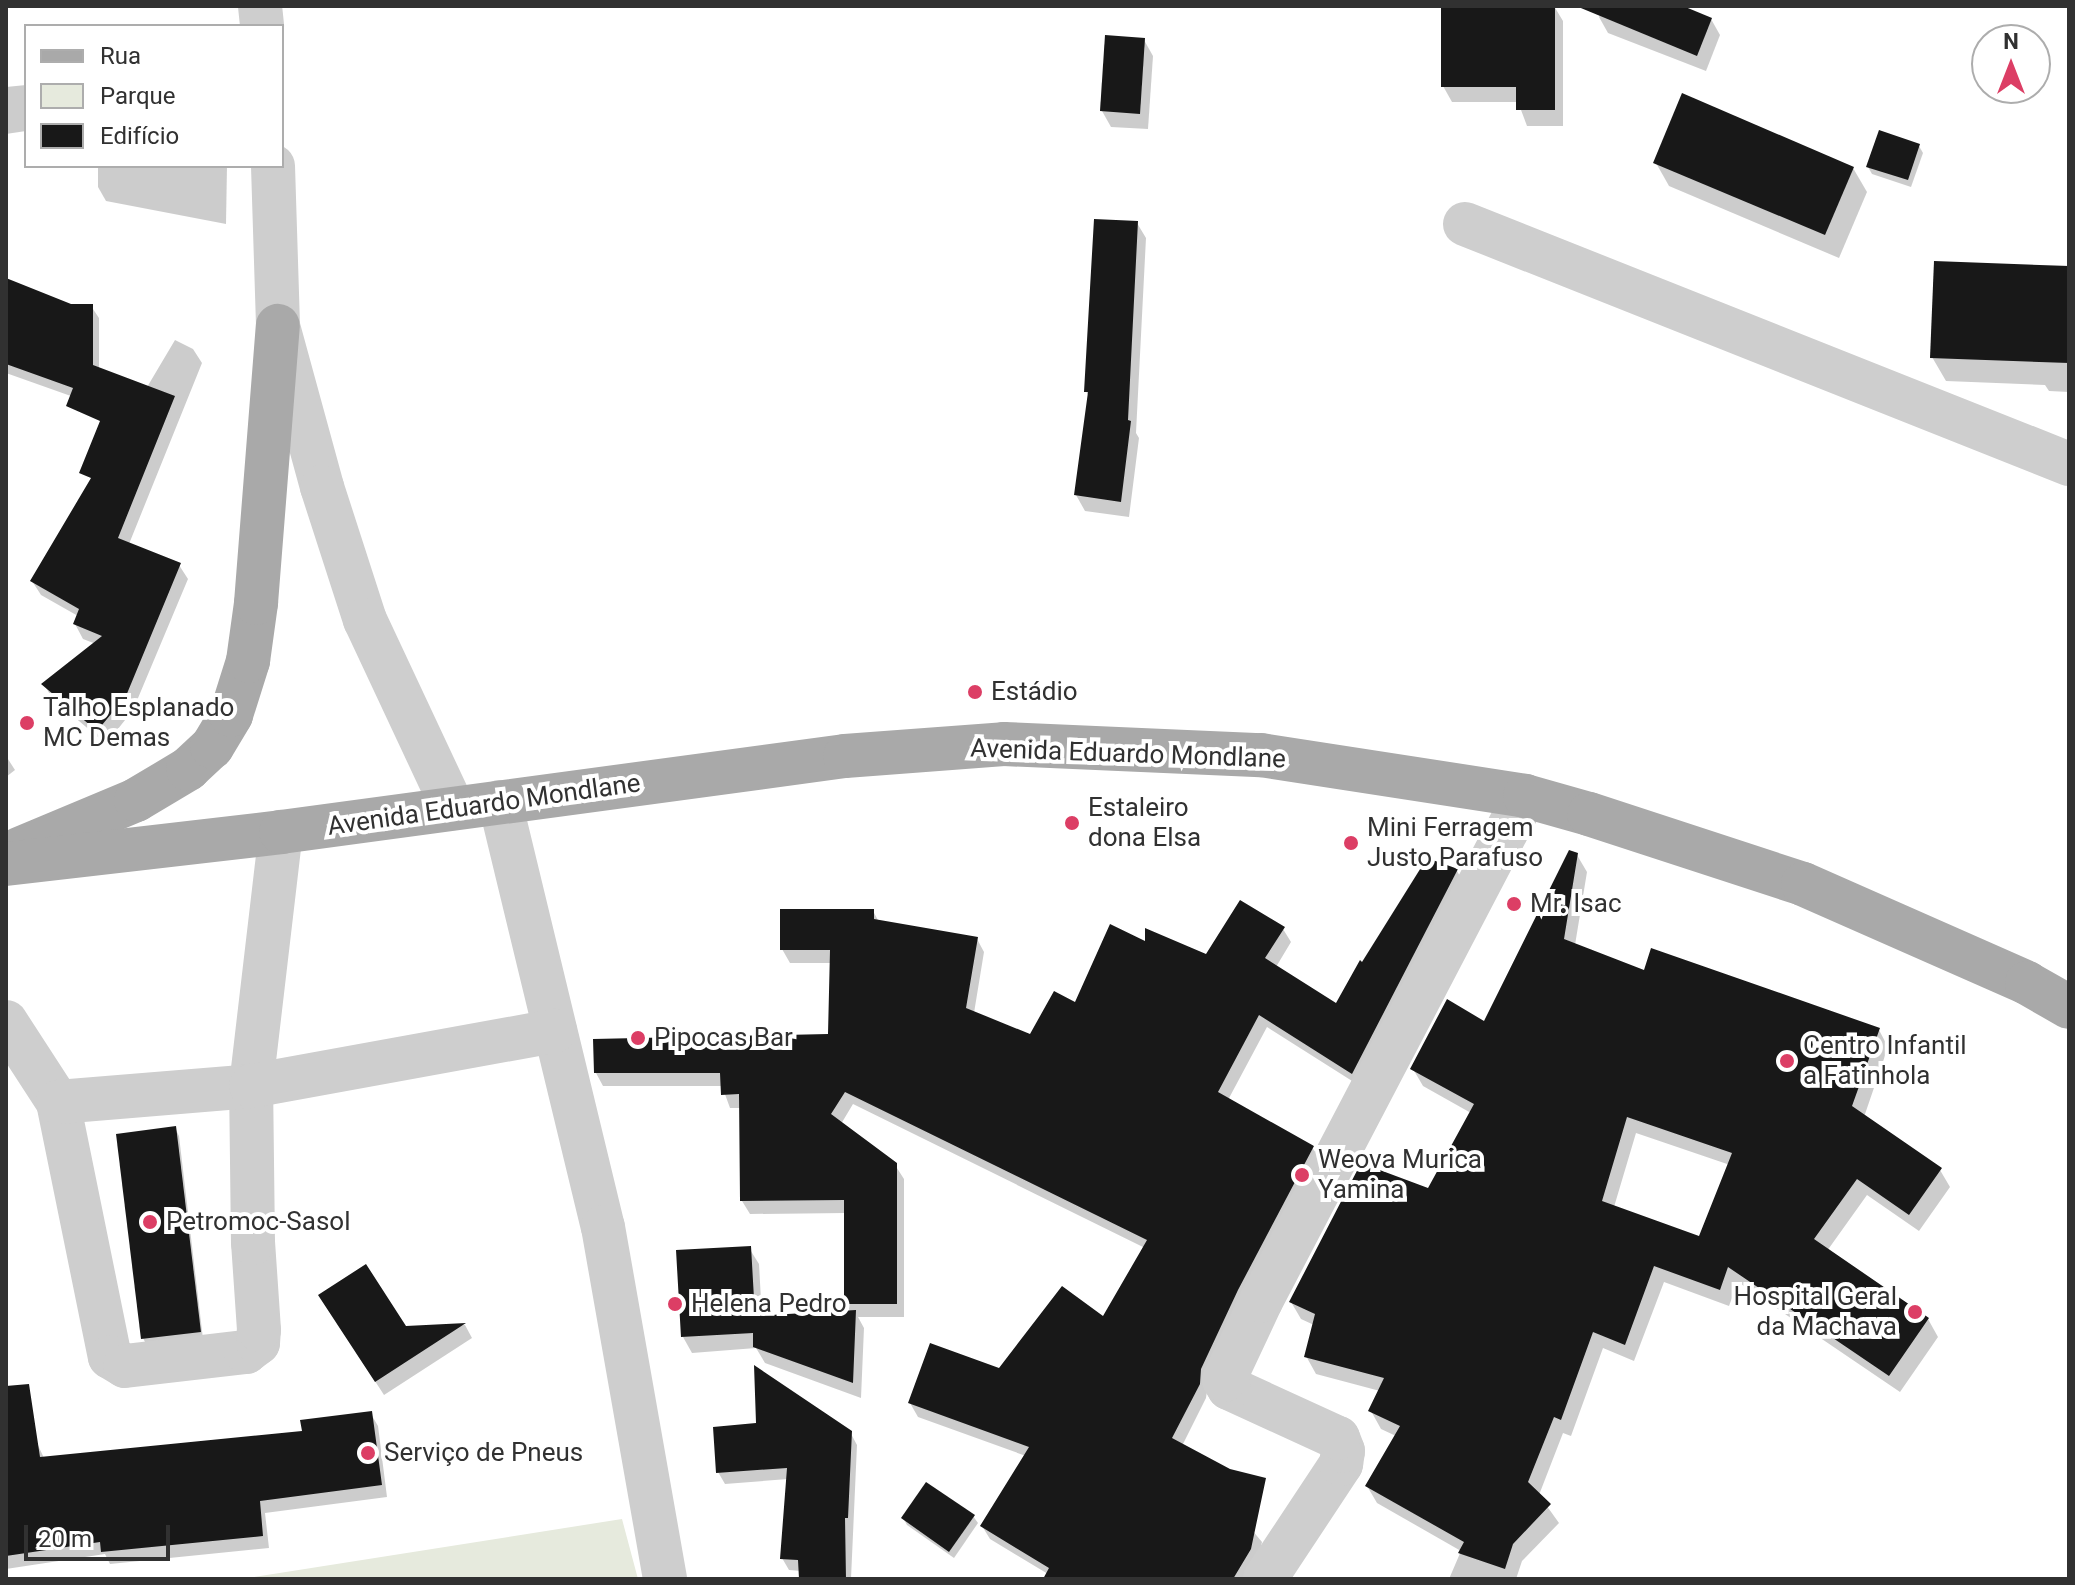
<!DOCTYPE html>
<meta charset="utf-8">
<style>
body{margin:0}
#map{position:relative;width:2075px;height:1585px;overflow:hidden;background:#fff;font-family:Roboto,sans-serif}
div>[style]{position:absolute}
[style*='--x']{left:calc(var(--x)*1px);top:calc(var(--y)*1px);width:calc(var(--w)*1px);rotate:calc(var(--a)*1deg)}
.green>*{inset:0;background:#e6eadd}
.shadow>*{inset:0;background:#0003}
.building>*{inset:0;background:#181818}
.minor>*{height:44px;margin:-22px;padding:0 22px;transform-origin:22px;border-radius:22px;background:#cecece}
.major>*{height:44px;margin:-22px;padding:0 22px;transform-origin:22px;border-radius:22px;background:#a9a9a9}
.dots>*{width:22px;height:22px;translate:-50% -50%;box-sizing:border-box;border:4px solid #fff;border-radius:50%}
span{translate:-50% -50%;white-space:nowrap;text-align:center;line-height:1.15;-webkit-text-stroke:8px #fff;paint-order:stroke}
.poi-label{font-size:26px;color:#313131}
.left{translate:0 -50%;text-align:left}
.right{translate:-100% -50%;text-align:right}
.street-label{font-size:26px;color:#313131}
.frame{position:absolute;inset:0;border:8px solid #313131;pointer-events:none}
.legend{position:absolute;left:24px;top:24px;width:260px;height:144px;box-sizing:border-box;background:#fff;border:2px solid #adadad;margin:0;padding:10px 14px;list-style:none;font-size:24px;color:#313131}
.legend li{display:flex;align-items:center;gap:16px;height:40px}
.legend b{width:40px;border:2px solid #adadad}
.north{position:absolute;left:1971px;top:24px;width:80px;height:80px;box-sizing:border-box;background:#fff;border:2px solid #adadad;border-radius:50%;rotate:0deg;font-size:22px;font-weight:700;line-height:32px;text-align:center;color:#313131}
.north::after{content:'';display:block;margin:auto;width:28px;height:36px;background:#dc3e65;clip-path:polygon(50% 0,100% 100%,50% 72%,0 100%)}
.scale{position:absolute;left:24px;top:1525px;width:146px;height:36px;box-sizing:border-box;border:4px solid #313131;border-top:0;padding-left:10px;font-size:24px;line-height:28px;white-space:nowrap;color:#313131;-webkit-text-stroke:6px #fff;paint-order:stroke}
</style>
<div id="map">
<div class="green">
<i style="clip-path:polygon(622px 1519px,638px 1579px,241px 1579px)"></i>
</div>
<div class="shadow">
<i style="clip-path:polygon(1443px 6px,1554px 6px,1563px 21px,1563px 126px,1527px 126px,1518px 102px,1452px 102px,1443px 86px)"></i>
<i style="clip-path:polygon(1603px 6px,1678px 6px,1711px 19px,1720px 35px,1706px 71px,1608px 33px,1599px 17px)"></i>
<i style="clip-path:polygon(1144px 40px,1153px 56px,1148px 129px,1111px 127px,1102px 111px)"></i>
<i style="clip-path:polygon(26px 85px,26px 131px,6px 134px,6px 87px)"></i>
<i style="clip-path:polygon(1919px 146px,1923px 153px,1911px 187px,1872px 174px,1868px 167px)"></i>
<i style="clip-path:polygon(1656px 163px,1853px 168px,1867px 192px,1839px 258px,1669px 186px)"></i>
<i style="clip-path:polygon(98px 166px,227px 166px,226px 224px,106px 201px,98px 187px)"></i>
<i style="clip-path:polygon(1137px 223px,1146px 238px,1136px 433px,1139px 438px,1129px 517px,1085px 511px,1076px 495px,1089px 397px,1086px 391px)"></i>
<i style="clip-path:polygon(2069px 268px,2069px 392px,2049px 391px,2045px 385px,1946px 381px,1932px 357px)"></i>
<i style="clip-path:polygon(6px 281px,71px 306px,91px 306px,99px 318px,99px 406px,6px 373px)"></i>
<i style="clip-path:polygon(175px 340px,193px 349px,202px 363px,129px 544px,179px 565px,188px 579px,133px 710px,106px 744px,52px 698px,44px 684px,96px 644px,83px 639px,75px 624px,78px 616px,41px 595px,32px 581px)"></i>
<i style="clip-path:polygon(6px 756px,15px 770px,6px 777px)"></i>
<i style="clip-path:polygon(evenodd,1577px 855px,1587px 872px,1575px 945px,1645px 972px,1879px 1030px,1888px 1047px,1864px 1117px,1940px 1170px,1950px 1187px,1919px 1231px,1867px 1195px,1827px 1251px,1928px 1319px,1938px 1337px,1900px 1392px,1738px 1282px,1729px 1306px,1664px 1282px,1634px 1361px,1603px 1348px,1571px 1436px,1563px 1433px,1539px 1495px,1559px 1523px,1522px 1561px,1516px 1579px,1449px 1579px,1461px 1551px,1377px 1503px,1367px 1486px,1396px 1436px,1381px 1429px,1371px 1411px,1380px 1391px,1316px 1374px,1306px 1356px,1314px 1325px,1301px 1319px,1291px 1302px,1429px 1191px,1471px 1113px,1423px 1086px,1413px 1069px,1485px 1023px,1577px 855px,1636px 1133px,1730px 1165px,1700px 1238px,1614px 1207px,1636px 1133px)"></i>
<i style="clip-path:polygon(1428px 860px,1457px 871px,1465px 885px,1360px 1086px,1267px 1027px,1228px 1100px,1312px 1147px,1320px 1161px,1208px 1384px,1206px 1398px,1182px 1446px,1262px 1542px,1253px 1579px,1046px 1579px,1048px 1574px,990px 1539px,982px 1526px,1026px 1456px,918px 1417px,910px 1403px,1000px 1371px,1103px 1319px,1145px 1248px,853px 1104px,841px 1124px,895px 1165px,904px 1179px,904px 1317px,858px 1317px,864px 1328px,861px 1398px,765px 1363px,756px 1348px,692px 1353px,683px 1337px,749px 1248px,759px 1264px,762px 1318px,851px 1313px,846px 1304px,846px 1213px,750px 1214px,742px 1201px,742px 1108px,730px 1108px,722px 1086px,603px 1086px,596px 1073px,830px 1036px,832px 963px,790px 963px,782px 949px,873px 911px,879px 922px,977px 939px,984px 952px,974px 1013px,1031px 1037px,1076px 1005px,1147px 944px,1207px 956px,1283px 929px,1291px 942px,1276px 967px,1337px 1006px)"></i>
<i style="clip-path:polygon(175px 1128px,179px 1136px,203px 1339px,147px 1346px,143px 1338px)"></i>
<i style="clip-path:polygon(329px 1310px,405px 1328px,465px 1325px,472px 1338px,384px 1395px)"></i>
<i style="clip-path:polygon(371px 1414px,378px 1426px,387px 1497px,265px 1513px,269px 1548px,110px 1564px,105px 1554px,6px 1569px,6px 1445px,36px 1441px,44px 1458px,304px 1433px)"></i>
<i style="clip-path:polygon(759px 1425px,850px 1432px,857px 1445px,851px 1579px,801px 1579px,801px 1571px,789px 1570px,782px 1558px,788px 1479px,725px 1484px,718px 1472px)"></i>
<i style="clip-path:polygon(973px 1516px,978px 1523px,954px 1558px,907px 1525px,903px 1518px)"></i>
</div>
<div class="building">
<i style="clip-path:polygon(1441px 6px,1555px 6px,1555px 110px,1516px 110px,1516px 87px,1441px 87px)"></i>
<i style="clip-path:polygon(1576px 6px,1683px 6px,1712px 18px,1697px 56px)"></i>
<i style="clip-path:polygon(1105px 35px,1145px 38px,1140px 114px,1100px 111px)"></i>
<i style="clip-path:polygon(1682px 93px,1854px 167px,1825px 235px,1653px 163px)"></i>
<i style="clip-path:polygon(1879px 130px,1920px 144px,1908px 180px,1866px 167px)"></i>
<i style="clip-path:polygon(1094px 219px,1138px 221px,1128px 420px,1131px 421px,1121px 502px,1074px 495px,1088px 392px,1084px 392px)"></i>
<i style="clip-path:polygon(1934px 261px,2069px 266px,2069px 363px,1930px 358px)"></i>
<i style="clip-path:polygon(6px 278px,71px 304px,93px 304px,93px 365px,175px 396px,118px 538px,181px 563px,126px 696px,97px 731px,41px 684px,102px 636px,73px 624px,79px 609px,30px 581px,91px 478px,79px 473px,100px 421px,66px 406px,73px 388px,6px 364px)"></i>
<i style="clip-path:polygon(evenodd,1569px 850px,1578px 853px,1564px 939px,1644px 970px,1651px 948px,1880px 1028px,1852px 1106px,1942px 1168px,1909px 1215px,1857px 1179px,1814px 1239px,1929px 1318px,1889px 1376px,1728px 1267px,1720px 1290px,1654px 1266px,1625px 1345px,1593px 1332px,1561px 1420px,1554px 1417px,1528px 1482px,1551px 1504px,1513px 1544px,1505px 1569px,1458px 1553px,1464px 1542px,1365px 1486px,1400px 1426px,1368px 1411px,1384px 1378px,1304px 1357px,1315px 1314px,1289px 1302px,1361px 1163px,1428px 1188px,1474px 1104px,1410px 1069px,1447px 999px,1484px 1021px,1569px 850px,1627px 1117px,1732px 1153px,1699px 1236px,1602px 1201px,1627px 1117px)"></i>
<i style="clip-path:polygon(1427px 858px,1458px 869px,1352px 1074px,1259px 1015px,1218px 1092px,1314px 1146px,1238px 1290px,1201px 1369px,1200px 1384px,1172px 1438px,1230px 1469px,1266px 1478px,1251px 1549px,1233px 1579px,1043px 1579px,1049px 1568px,980px 1526px,1029px 1447px,908px 1403px,930px 1343px,999px 1368px,1062px 1286px,1103px 1316px,1147px 1240px,845px 1092px,831px 1114px,897px 1163px,897px 1304px,844px 1304px,844px 1200px,740px 1201px,739px 1094px,721px 1095px,720px 1073px,594px 1073px,593px 1039px,828px 1034px,830px 950px,780px 950px,780px 909px,874px 909px,874px 919px,978px 937px,966px 1008px,1030px 1034px,1054px 991px,1075px 1002px,1110px 924px,1145px 941px,1145px 928px,1206px 954px,1240px 900px,1285px 927px,1265px 958px,1336px 1003px,1360px 960px,1362px 962px)"></i>
<i style="clip-path:polygon(176px 1126px,201px 1332px,141px 1339px,116px 1134px)"></i>
<i style="clip-path:polygon(751px 1246px,755px 1316px,856px 1310px,853px 1383px,753px 1347px,753px 1333px,681px 1337px,676px 1250px)"></i>
<i style="clip-path:polygon(366px 1264px,406px 1326px,466px 1323px,375px 1382px,318px 1295px)"></i>
<i style="clip-path:polygon(754px 1365px,852px 1431px,848px 1518px,845px 1518px,846px 1579px,799px 1579px,798px 1560px,780px 1559px,787px 1468px,716px 1473px,713px 1427px,756px 1423px)"></i>
<i style="clip-path:polygon(29px 1384px,40px 1457px,302px 1431px,300px 1420px,372px 1411px,382px 1485px,260px 1501px,263px 1536px,101px 1552px,100px 1542px,6px 1556px,6px 1386px)"></i>
<i style="clip-path:polygon(926px 1482px,975px 1515px,949px 1552px,901px 1518px)"></i>
</div>
<div class="minor">
<i style="--x:260;--y:6;--w:20;--a:84"></i>
<i style="--x:273;--y:166;--w:160;--a:88.2"></i>
<i style="--x:278;--y:326;--w:167;--a:74.7"></i>
<i style="--x:322;--y:487;--w:140;--a:72.1"></i>
<i style="--x:365;--y:620;--w:208;--a:64.9"></i>
<i style="--x:1465;--y:224;--w:650;--a:21.67"></i>
<i style="--x:500;--y:802;--w:437;--a:76.4"></i>
<i style="--x:603;--y:1227;--w:357;--a:80"></i>
<i style="--x:6;--y:1022;--w:95;--a:57"></i>
<i style="--x:58;--y:1102;--w:260;--a:78.5"></i>
<i style="--x:110;--y:1357;--w:17;--a:31"></i>
<i style="--x:125;--y:1366;--w:122;--a:-6.6"></i>
<i style="--x:246;--y:1352;--w:15;--a:-37"></i>
<i style="--x:258;--y:1343;--w:13;--a:-86"></i>
<i style="--x:259;--y:1330;--w:87;--a:-93.9"></i>
<i style="--x:253;--y:1243;--w:157;--a:-90.7"></i>
<i style="--x:251;--y:1086;--w:256;--a:-83.3"></i>
<i style="--x:58;--y:1102;--w:194;--a:-4.7"></i>
<i style="--x:251;--y:1086;--w:309;--a:-10.3"></i>
<i style="--x:1265;--y:1579;--w:138;--a:-56.5"></i>
<i style="--x:1341;--y:1464;--w:13;--a:-81"></i>
<i style="--x:1343;--y:1451;--w:14;--a:-111"></i>
<i style="--x:1338;--y:1438;--w:120;--a:-155.4"></i>
<i style="--x:1229;--y:1388;--w:9;--a:-122"></i>
<i style="--x:1224;--y:1380;--w:87;--a:-64.9"></i>
<i style="--x:1261;--y:1301;--w:570;--a:-62.4"></i>
</div>
<div class="major">
<i style="--x:19;--y:849;--w:127;--a:-22.7"></i>
<i style="--x:136;--y:800;--w:61;--a:-30.8"></i>
<i style="--x:188;--y:769;--w:33;--a:-43"></i>
<i style="--x:212;--y:747;--w:37;--a:-59"></i>
<i style="--x:231;--y:715;--w:57;--a:-72.5"></i>
<i style="--x:248;--y:661;--w:59;--a:-82.1"></i>
<i style="--x:256;--y:603;--w:278;--a:-85.5"></i>
<i style="--x:6;--y:864;--w:277;--a:-6.6"></i>
<i style="--x:281;--y:832;--w:569;--a:-7.67"></i>
<i style="--x:845;--y:756;--w:159;--a:-4.3"></i>
<i style="--x:1004;--y:744;--w:257;--a:2.5"></i>
<i style="--x:1261;--y:755;--w:267;--a:8.8"></i>
<i style="--x:1525;--y:796;--w:66;--a:15.7"></i>
<i style="--x:1589;--y:814;--w:225;--a:18.1"></i>
<i style="--x:1803;--y:884;--w:245;--a:23.8"></i>
<i style="--x:2027;--y:983;--w:48;--a:29.7"></i>
</div>
<div class="dots">
<i style="left:975px;top:692px;background:#dc3e65"></i>
<i style="left:27px;top:723px;background:#dc3e65"></i>
<i style="left:1072px;top:823px;background:#dc3e65"></i>
<i style="left:1351px;top:843px;background:#dc3e65"></i>
<i style="left:1514px;top:904px;background:#dc3e65"></i>
<i style="left:638px;top:1038px;background:#dc3e65"></i>
<i style="left:1787px;top:1061px;background:#dc3e65"></i>
<i style="left:1302px;top:1175px;background:#dc3e65"></i>
<i style="left:150px;top:1222px;background:#dc3e65"></i>
<i style="left:675px;top:1304px;background:#dc3e65"></i>
<i style="left:1915px;top:1312px;background:#dc3e65"></i>
<i style="left:368px;top:1453px;background:#dc3e65"></i>
</div>
<div class="poi-label">
<span class="left" style="left:991px;top:692px">Estádio</span>
<span class="left" style="left:43px;top:723px">Talho Esplanado<br>MC Demas</span>
<span class="left" style="left:1088px;top:823px">Estaleiro<br>dona Elsa</span>
<span class="left" style="left:1367px;top:843px">Mini Ferragem<br>Justo Parafuso</span>
<span class="left" style="left:1530px;top:904px">Mr. Isac</span>
<span class="left" style="left:654px;top:1038px">Pipocas Bar</span>
<span class="left" style="left:1803px;top:1061px">Centro Infantil<br>a Fatinhola</span>
<span class="left" style="left:1318px;top:1175px">Weova Murica<br>Yamina</span>
<span class="left" style="left:166px;top:1222px">Petromoc-Sasol</span>
<span class="right" style="left:1897px;top:1312px">Hospital Geral<br>da Machava</span>
<span class="left" style="left:691px;top:1304px">Helena Pedro</span>
<span class="left" style="left:384px;top:1453px">Serviço de Pneus</span>
</div>
<div class="street-label">
<span style="left:1128px;top:754px;rotate:2deg">Avenida Eduardo Mondlane</span>
<span style="left:484px;top:805px;rotate:-8deg">Avenida Eduardo Mondlane</span>
</div>
<div class="frame"></div>
<ul class="legend">
<li><b style="height:10px;background:#a9a9a9"></b>Rua</li>
<li><b style="height:22px;background:#e6eadd"></b>Parque</li>
<li><b style="height:22px;background:#181818"></b>Edifício</li>
</ul>
<div class="north">N</div>
<div class="scale">20 m</div>
</div>
